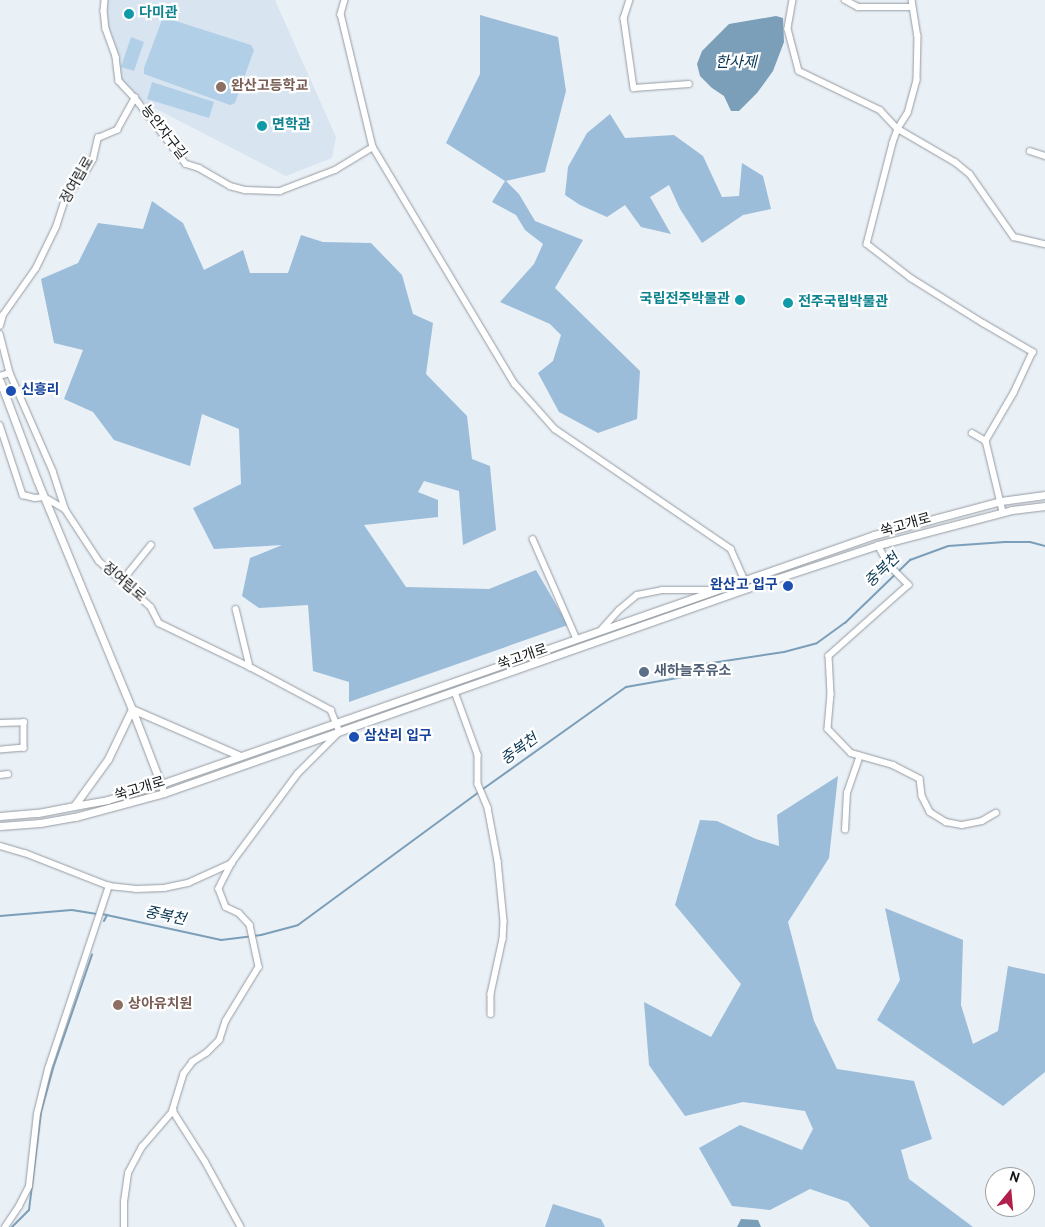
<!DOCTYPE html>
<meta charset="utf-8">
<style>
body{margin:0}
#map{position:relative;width:1045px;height:1227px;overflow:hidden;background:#e9f0f6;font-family:Overpass,"Noto Sans KR",sans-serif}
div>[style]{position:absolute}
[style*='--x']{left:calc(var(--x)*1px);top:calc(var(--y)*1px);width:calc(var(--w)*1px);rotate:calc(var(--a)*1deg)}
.built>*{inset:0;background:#d8e5f1}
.green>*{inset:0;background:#b2cfe8}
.forest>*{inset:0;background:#9bbdda}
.water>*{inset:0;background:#7b9eb9}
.stream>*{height:2px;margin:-1px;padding:0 1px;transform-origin:1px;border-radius:1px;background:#7b9eb9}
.roads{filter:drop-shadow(0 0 1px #959ba1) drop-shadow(0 0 1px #959ba1)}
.minor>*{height:5.5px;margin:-2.75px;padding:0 2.75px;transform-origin:2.75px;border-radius:2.75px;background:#fff}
.tertiary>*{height:7px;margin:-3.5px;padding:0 3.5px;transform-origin:3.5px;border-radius:3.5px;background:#fff}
.dots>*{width:14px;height:14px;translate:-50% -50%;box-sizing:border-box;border:2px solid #fff;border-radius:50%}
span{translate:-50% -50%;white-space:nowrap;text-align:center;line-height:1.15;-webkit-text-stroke:4.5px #fff;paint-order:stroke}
.culture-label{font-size:14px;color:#0d838f;font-weight:700}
.left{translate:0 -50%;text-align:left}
.right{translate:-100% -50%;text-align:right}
.education-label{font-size:14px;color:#785e54;font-weight:700}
.street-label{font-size:14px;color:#141719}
.transit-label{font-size:14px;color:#164399;font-weight:700}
.service-label{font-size:14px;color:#4e5e75;font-weight:700}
.water-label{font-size:15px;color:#063551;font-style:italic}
.north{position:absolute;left:985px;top:1167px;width:50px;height:50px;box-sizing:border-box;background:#fff;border:1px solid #a1a2a3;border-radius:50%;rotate:17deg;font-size:14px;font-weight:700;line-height:20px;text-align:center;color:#141719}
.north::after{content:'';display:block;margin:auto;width:18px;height:22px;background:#b1204c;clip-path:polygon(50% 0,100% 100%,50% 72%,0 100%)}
</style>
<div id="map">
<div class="built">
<i style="clip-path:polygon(105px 0,275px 0,336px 137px,332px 158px,286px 176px,135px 98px,119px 77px,109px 38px)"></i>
</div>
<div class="green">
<i style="clip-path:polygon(163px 17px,251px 45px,254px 50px,235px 103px,230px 105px,144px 74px,144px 68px)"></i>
<i style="clip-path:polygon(131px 37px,144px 42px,134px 71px,121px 67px)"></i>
<i style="clip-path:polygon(152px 82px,214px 102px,209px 118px,147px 99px)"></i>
</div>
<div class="forest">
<i style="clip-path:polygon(480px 15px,558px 37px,566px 91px,545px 172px,506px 181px,519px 194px,535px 221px,583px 240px,555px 288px,640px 371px,637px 419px,598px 433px,559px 412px,538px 373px,553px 361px,561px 335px,550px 324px,500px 302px,534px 264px,543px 244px,525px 230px,516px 215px,492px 202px,505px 181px,446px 143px,480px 74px)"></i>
<i style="clip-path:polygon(610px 114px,625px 138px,674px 135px,703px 156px,722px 197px,739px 196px,742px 163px,763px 176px,771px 209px,743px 215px,702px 243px,680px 209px,669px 185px,650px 197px,671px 234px,641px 227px,625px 205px,607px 217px,580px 205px,565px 195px,568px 167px,587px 133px)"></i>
<i style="clip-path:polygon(152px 201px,183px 223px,204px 270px,243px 250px,250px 273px,288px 273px,301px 235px,323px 242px,371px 243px,402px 275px,413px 314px,433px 323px,426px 374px,467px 416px,472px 459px,490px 466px,496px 530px,463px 545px,459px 491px,424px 481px,418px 492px,438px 500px,438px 517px,364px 525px,406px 587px,489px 589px,536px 570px,568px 625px,349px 702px,349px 682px,313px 671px,308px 605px,259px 608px,242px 596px,250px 558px,282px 545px,214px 549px,193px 508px,241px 484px,239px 429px,202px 414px,190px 466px,114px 440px,93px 412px,64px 399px,83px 350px,54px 343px,41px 279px,78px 263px,98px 223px,143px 229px)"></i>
<i style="clip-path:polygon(838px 776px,829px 858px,788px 922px,814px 1021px,837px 1069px,914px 1081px,932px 1139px,901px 1150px,909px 1179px,973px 1227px,870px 1227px,848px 1202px,810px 1189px,770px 1210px,732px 1206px,699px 1148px,740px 1125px,802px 1150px,813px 1129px,805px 1111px,743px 1102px,685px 1116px,649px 1065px,644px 1002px,711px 1037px,741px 984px,675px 905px,700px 820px,717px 821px,756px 839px,779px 846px,777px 815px)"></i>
<i style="clip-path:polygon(885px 908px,963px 940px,961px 1005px,973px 1044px,998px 1031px,1008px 966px,1045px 974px,1045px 1072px,1003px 1106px,877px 1020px,900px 980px)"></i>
<i style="clip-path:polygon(553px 1204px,601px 1219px,605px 1227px,545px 1227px)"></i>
</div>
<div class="water">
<i style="clip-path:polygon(776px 16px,783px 18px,784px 42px,773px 71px,757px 93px,739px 111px,731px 111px,724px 96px,712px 88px,700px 76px,697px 64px,702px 51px,729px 24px)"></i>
<i style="clip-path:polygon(741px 1219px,758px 1220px,761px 1227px,737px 1227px)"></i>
</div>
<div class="stream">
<i style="--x:483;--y:789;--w:176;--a:-35.5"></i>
<i style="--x:626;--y:687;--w:58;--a:-10"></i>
<i style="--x:683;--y:677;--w:14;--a:-51"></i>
<i style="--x:692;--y:666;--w:93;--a:-8.7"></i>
<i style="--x:784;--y:652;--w:34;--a:-15"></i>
<i style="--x:817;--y:643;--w:34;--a:-36"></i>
<i style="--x:845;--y:623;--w:91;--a:-44.1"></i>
<i style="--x:910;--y:560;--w:40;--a:-20.2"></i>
<i style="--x:948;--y:546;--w:57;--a:-4"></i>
<i style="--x:1005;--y:542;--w:25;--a:0"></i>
<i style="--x:1030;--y:542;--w:16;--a:15"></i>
<i style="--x:102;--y:914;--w:122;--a:12.3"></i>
<i style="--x:221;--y:940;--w:40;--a:-7.1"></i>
<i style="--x:261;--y:935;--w:38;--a:-15"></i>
<i style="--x:298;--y:925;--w:225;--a:-36.3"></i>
<i style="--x:0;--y:916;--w:72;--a:-4.8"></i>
<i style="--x:72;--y:910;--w:25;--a:9"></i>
<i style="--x:104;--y:921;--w:7;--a:-63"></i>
<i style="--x:12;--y:1227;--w:24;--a:-45"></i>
<i style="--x:29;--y:1210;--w:99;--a:-83"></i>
<i style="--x:41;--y:1112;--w:46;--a:-74.7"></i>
<i style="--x:53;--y:1068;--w:120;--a:-71"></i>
</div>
<div class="roads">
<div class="minor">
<i style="--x:105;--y:0;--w:11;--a:95"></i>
<i style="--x:104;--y:11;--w:18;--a:84"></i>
<i style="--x:106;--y:29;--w:30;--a:70"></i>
<i style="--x:116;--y:57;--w:24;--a:83"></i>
<i style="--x:119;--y:81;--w:23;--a:47"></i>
<i style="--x:135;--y:98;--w:83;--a:52.3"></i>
<i style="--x:186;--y:164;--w:14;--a:17"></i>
<i style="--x:199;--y:168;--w:36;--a:30"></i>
<i style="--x:230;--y:186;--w:16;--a:15"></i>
<i style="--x:245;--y:190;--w:35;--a:2"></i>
<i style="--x:280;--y:191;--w:59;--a:-20.9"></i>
<i style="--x:335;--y:170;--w:44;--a:-31.2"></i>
<i style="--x:345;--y:0;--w:15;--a:106"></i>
<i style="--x:341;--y:14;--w:137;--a:76.5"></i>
<i style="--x:373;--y:147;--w:276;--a:59.1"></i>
<i style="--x:515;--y:384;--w:60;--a:48.4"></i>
<i style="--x:555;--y:429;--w:213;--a:34.3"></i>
<i style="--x:731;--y:549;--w:37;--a:66"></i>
<i style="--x:630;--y:0;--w:19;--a:108"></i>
<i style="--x:624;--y:18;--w:71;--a:81.9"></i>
<i style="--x:634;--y:88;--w:55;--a:-4.2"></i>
<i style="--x:793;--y:0;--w:29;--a:100"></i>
<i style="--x:788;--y:29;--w:43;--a:75.3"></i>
<i style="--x:799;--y:71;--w:90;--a:25.7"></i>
<i style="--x:880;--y:110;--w:26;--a:47"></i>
<i style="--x:898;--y:129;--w:66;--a:30.1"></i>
<i style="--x:955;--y:162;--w:19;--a:39"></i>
<i style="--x:970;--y:174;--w:77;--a:55.1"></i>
<i style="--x:1014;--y:237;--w:32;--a:13"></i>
<i style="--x:845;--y:0;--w:15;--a:28"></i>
<i style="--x:858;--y:7;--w:54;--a:0"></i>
<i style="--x:912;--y:0;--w:36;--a:81"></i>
<i style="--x:918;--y:36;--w:44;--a:91.3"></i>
<i style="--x:917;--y:80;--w:34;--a:105"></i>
<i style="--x:908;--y:113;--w:19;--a:122"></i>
<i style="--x:898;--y:129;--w:15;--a:110"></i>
<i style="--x:893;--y:143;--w:104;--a:104.4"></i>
<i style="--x:867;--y:244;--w:56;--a:37.7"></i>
<i style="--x:911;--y:278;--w:85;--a:32"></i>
<i style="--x:983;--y:323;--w:58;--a:30.1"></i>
<i style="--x:1033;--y:352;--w:45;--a:114.9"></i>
<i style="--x:1014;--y:393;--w:56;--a:120.3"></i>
<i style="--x:1030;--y:151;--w:16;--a:18"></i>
<i style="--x:0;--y:326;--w:11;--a:-75"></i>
<i style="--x:3;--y:315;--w:57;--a:-54.9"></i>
<i style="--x:36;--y:268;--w:46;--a:-64"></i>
<i style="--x:56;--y:227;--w:35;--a:-72"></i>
<i style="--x:67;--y:194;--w:22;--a:-47"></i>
<i style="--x:82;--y:178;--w:22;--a:-60"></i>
<i style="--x:93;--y:159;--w:22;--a:-77"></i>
<i style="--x:98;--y:138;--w:21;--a:-23"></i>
<i style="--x:117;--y:130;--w:37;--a:-61"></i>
<i style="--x:0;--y:334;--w:40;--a:75.6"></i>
<i style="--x:0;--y:376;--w:10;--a:-17"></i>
<i style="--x:10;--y:373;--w:107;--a:66.3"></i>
<i style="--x:53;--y:471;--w:40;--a:72"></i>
<i style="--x:65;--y:509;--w:62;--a:56.8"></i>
<i style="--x:99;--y:561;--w:69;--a:41.5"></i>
<i style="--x:151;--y:607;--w:18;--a:63"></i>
<i style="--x:159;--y:623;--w:101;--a:25.8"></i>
<i style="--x:250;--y:667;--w:92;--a:28"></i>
<i style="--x:331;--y:710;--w:24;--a:68"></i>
<i style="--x:340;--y:732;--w:59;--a:135"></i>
<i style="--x:298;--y:774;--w:111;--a:126.6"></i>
<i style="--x:232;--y:863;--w:29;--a:117"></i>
<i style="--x:219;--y:889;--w:19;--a:69"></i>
<i style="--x:226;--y:907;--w:14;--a:25"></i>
<i style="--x:239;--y:913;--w:16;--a:47"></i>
<i style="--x:250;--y:925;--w:43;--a:77.9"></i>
<i style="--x:259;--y:967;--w:63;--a:121.4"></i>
<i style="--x:226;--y:1021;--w:20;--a:108"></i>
<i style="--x:220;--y:1040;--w:18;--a:135"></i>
<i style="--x:207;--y:1053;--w:17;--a:147"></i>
<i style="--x:193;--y:1062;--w:15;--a:127"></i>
<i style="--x:184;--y:1074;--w:39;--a:107"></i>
<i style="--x:173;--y:1111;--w:59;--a:57.4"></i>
<i style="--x:205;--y:1161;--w:75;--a:61.4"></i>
<i style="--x:0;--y:425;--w:74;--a:71.8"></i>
<i style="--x:23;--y:495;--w:12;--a:14"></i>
<i style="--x:35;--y:498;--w:9;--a:-6"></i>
<i style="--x:44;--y:497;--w:24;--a:30"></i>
<i style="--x:972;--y:433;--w:16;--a:30"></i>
<i style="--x:986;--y:441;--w:73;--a:76.5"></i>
<i style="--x:533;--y:539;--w:109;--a:66.3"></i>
<i style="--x:878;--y:545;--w:23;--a:61"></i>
<i style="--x:889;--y:565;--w:28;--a:45"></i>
<i style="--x:909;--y:585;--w:107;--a:138.4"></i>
<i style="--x:829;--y:656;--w:38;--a:87"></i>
<i style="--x:831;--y:694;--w:35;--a:95"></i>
<i style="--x:828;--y:729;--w:33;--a:46"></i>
<i style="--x:851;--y:753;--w:44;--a:15.9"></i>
<i style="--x:893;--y:765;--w:30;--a:27"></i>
<i style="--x:920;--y:779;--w:17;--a:83"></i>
<i style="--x:922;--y:796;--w:18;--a:63"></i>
<i style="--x:930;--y:812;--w:19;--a:32"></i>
<i style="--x:946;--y:822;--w:16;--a:11"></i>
<i style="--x:962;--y:825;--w:20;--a:-11"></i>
<i style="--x:982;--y:821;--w:16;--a:-30"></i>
<i style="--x:122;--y:581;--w:46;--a:-51.1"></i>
<i style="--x:236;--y:609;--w:60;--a:76.4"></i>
<i style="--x:601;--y:630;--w:27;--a:-48"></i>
<i style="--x:619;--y:610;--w:23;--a:-40"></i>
<i style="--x:637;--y:595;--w:25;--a:-11"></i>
<i style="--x:662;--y:590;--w:52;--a:0"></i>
<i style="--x:455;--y:692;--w:67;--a:69.9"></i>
<i style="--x:478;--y:755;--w:29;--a:90"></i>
<i style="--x:478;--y:784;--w:26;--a:67"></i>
<i style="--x:488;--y:808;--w:54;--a:79.3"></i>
<i style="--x:498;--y:861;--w:60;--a:84.3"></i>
<i style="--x:504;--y:921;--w:18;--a:93"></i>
<i style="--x:503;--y:939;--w:56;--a:102.3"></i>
<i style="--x:491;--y:994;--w:20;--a:90"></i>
<i style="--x:0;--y:723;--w:24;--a:-2"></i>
<i style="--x:24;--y:722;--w:26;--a:90"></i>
<i style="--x:24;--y:748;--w:24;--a:175"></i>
<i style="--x:0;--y:775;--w:8;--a:-7"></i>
<i style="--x:845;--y:830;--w:37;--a:-87"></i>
<i style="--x:847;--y:793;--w:39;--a:-71"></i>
<i style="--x:0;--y:846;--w:26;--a:16"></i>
<i style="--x:25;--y:853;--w:90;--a:21.4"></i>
<i style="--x:109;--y:886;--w:27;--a:6"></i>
<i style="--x:136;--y:889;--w:28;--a:-2"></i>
<i style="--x:164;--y:888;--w:25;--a:-12"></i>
<i style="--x:188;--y:883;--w:48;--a:-24.4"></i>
<i style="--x:5;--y:1227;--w:25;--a:-56"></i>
<i style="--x:19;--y:1206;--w:22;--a:-63"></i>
<i style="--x:29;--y:1186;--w:72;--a:-83.7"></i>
<i style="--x:37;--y:1114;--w:46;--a:-76.3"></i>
<i style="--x:48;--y:1069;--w:193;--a:-71.6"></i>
<i style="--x:124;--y:1227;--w:25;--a:-90"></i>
<i style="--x:124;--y:1202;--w:29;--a:-82"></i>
<i style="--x:128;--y:1173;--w:30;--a:-62"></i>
<i style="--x:142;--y:1147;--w:48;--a:-49.3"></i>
</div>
<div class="tertiary">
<i style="--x:0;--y:381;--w:106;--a:69.5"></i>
<i style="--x:37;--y:480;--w:248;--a:67.5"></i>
<i style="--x:132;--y:709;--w:84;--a:69"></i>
<i style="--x:74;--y:806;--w:58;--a:-54.1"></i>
<i style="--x:108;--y:759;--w:55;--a:-64.4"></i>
<i style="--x:132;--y:709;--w:118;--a:23.5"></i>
<i style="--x:0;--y:816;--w:38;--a:-5"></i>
<i style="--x:38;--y:813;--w:37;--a:-11"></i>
<i style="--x:74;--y:806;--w:34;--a:-10"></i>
<i style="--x:107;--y:800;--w:56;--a:-16.5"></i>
<i style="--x:161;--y:784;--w:755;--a:-19.25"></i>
<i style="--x:874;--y:535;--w:131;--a:-15"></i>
<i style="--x:1001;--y:501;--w:44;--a:-7.8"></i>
<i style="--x:0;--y:826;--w:40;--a:-4.3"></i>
<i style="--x:40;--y:823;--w:36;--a:-10"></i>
<i style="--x:75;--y:817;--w:92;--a:-15.1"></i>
<i style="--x:164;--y:793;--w:619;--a:-19.34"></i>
<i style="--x:748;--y:588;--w:137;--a:-18.3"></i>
<i style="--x:878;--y:545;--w:138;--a:-14.6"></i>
<i style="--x:1012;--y:510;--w:33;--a:-7"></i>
</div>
</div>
<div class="dots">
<i style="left:129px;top:14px;background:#0f9aa8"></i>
<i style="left:221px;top:87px;background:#8d6e63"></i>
<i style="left:262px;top:126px;background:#0f9aa8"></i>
<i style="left:740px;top:300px;background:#0f9aa8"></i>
<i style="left:788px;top:303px;background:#0f9aa8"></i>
<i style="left:11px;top:391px;background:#1a4fb4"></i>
<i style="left:788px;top:586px;background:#1a4fb4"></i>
<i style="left:644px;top:672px;background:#5c6f8a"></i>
<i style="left:354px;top:737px;background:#1a4fb4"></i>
<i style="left:118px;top:1005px;background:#8d6e63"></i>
</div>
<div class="culture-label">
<span class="left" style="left:139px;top:14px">다미관</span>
<span class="left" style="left:272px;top:126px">면학관</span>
<span class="right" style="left:730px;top:300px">국립전주박물관</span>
<span class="left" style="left:798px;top:303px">전주국립박물관</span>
</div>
<div class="education-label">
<span class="left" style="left:231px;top:87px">완산고등학교</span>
<span class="left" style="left:128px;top:1005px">상아유치원</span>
</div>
<div class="street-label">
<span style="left:163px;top:133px;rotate:52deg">능안자구길</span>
<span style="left:78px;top:181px;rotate:-60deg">정여립로</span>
<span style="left:906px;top:526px;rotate:-16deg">쑥고개로</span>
<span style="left:123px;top:583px;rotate:41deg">정여립로</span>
<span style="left:523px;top:658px;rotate:-19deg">쑥고개로</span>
<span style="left:140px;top:790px;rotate:-17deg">쑥고개로</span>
</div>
<div class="transit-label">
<span class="left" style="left:21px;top:391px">신흥리</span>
<span class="right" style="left:778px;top:586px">완산고 입구</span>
<span class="left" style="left:364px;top:737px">삼산리 입구</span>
</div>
<div class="service-label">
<span class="left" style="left:654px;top:672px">새하늘주유소</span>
</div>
<div class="water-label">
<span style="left:736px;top:64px">한사제</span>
<span style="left:883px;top:571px;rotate:-44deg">중복천</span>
<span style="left:520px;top:750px;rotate:-36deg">중복천</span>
<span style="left:165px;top:917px;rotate:11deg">중복천</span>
</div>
<div class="north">N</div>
</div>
